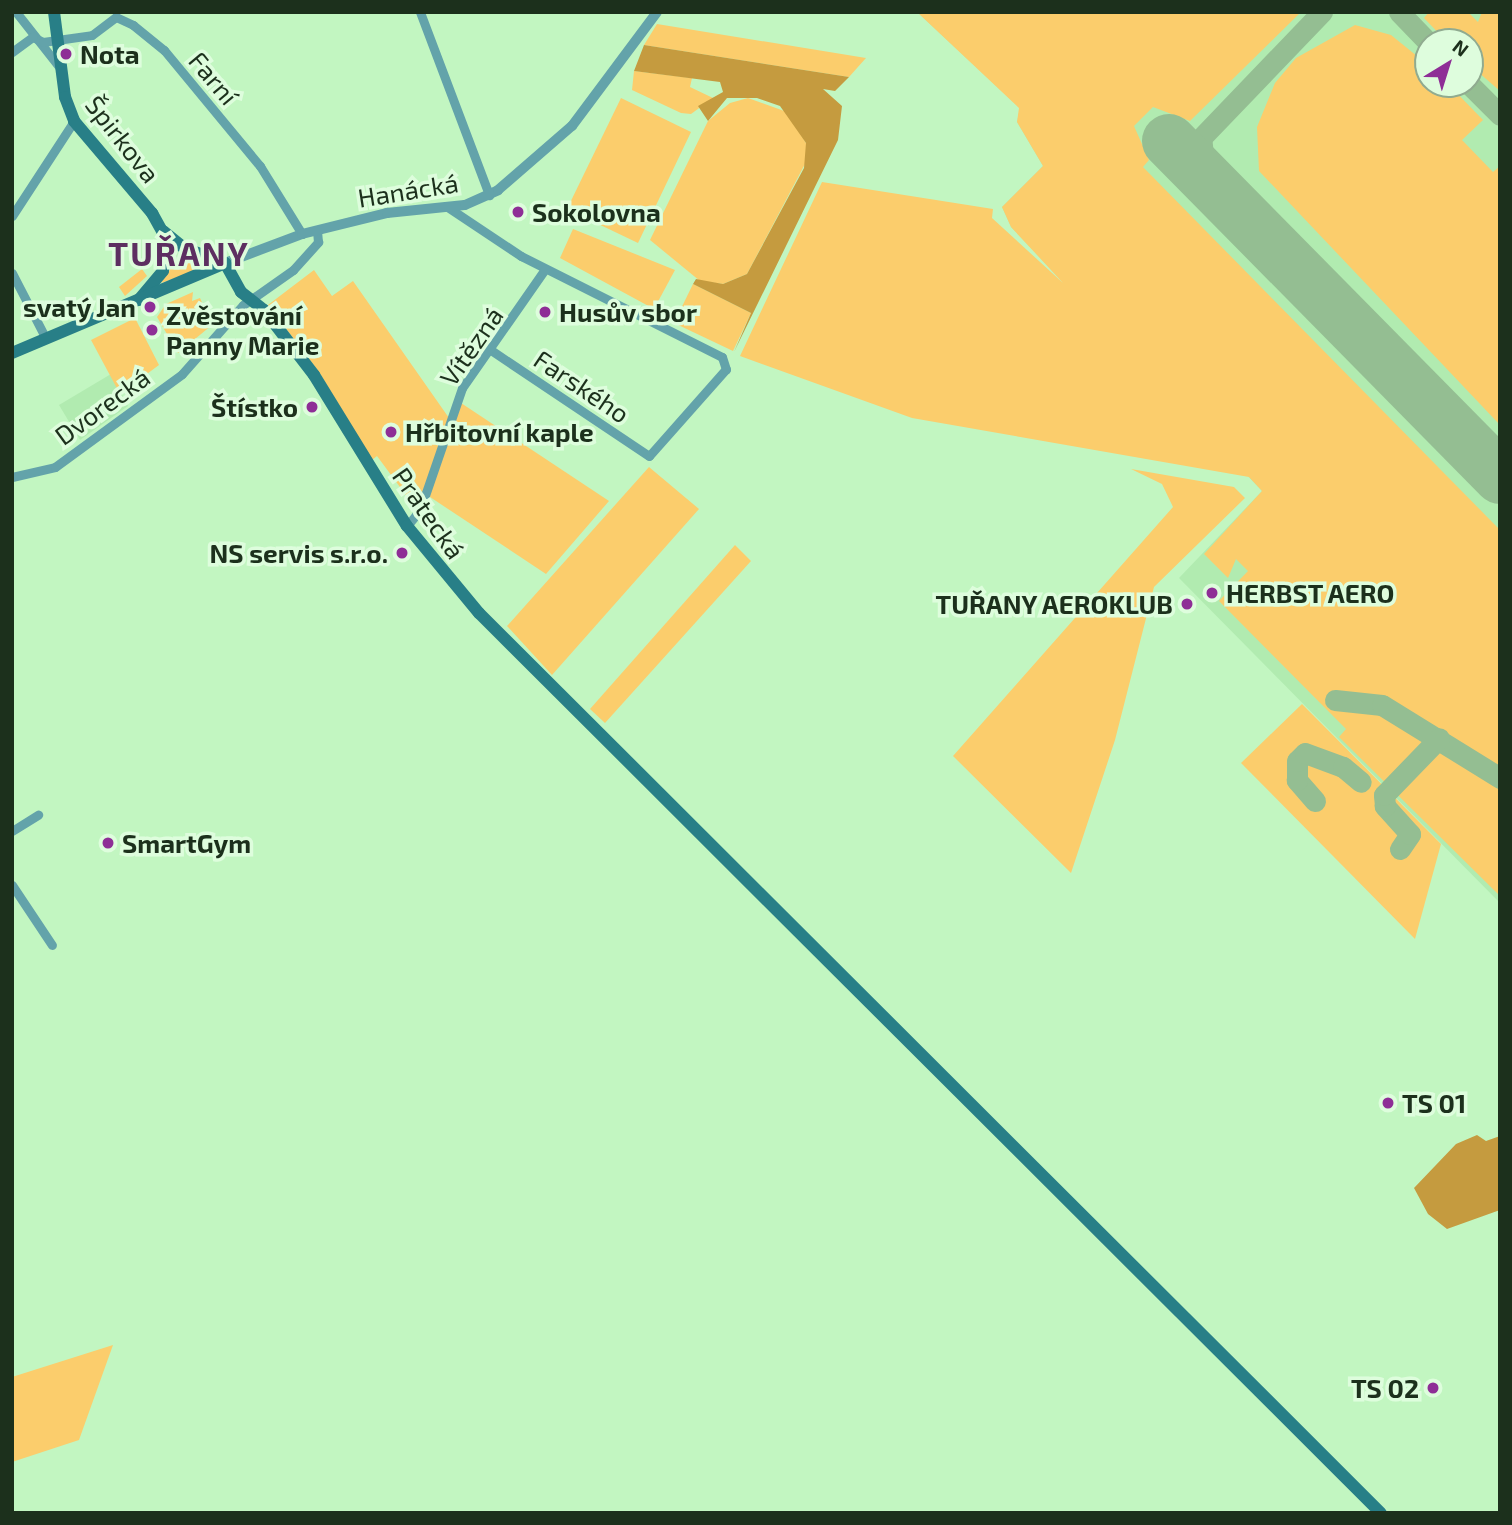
<!DOCTYPE html>
<meta charset="utf-8">
<style>
body{margin:0}
#map{position:relative;width:1512px;height:1525px;overflow:hidden;background:#c2f6c1;font-family:"Exo 2",sans-serif}
div>[style]{position:absolute}
[style*='--x']{left:calc(var(--x)*1px);top:calc(var(--y)*1px);width:calc(var(--w)*1px);rotate:calc(var(--a)*1deg)}
.built>*{inset:0;background:#b1ebb0}
.green>*{inset:0;background:#fbcd6c}
.forest>*{inset:0;background:#c59b3f}
.taxiway>*{height:21px;margin:-10.5px;padding:0 10.5px;transform-origin:10.5px;border-radius:10.5px;background:#94be92}
.runway>*{height:54px;margin:-27px;padding:0 27px;transform-origin:27px;border-radius:27px;background:#94be92}
.minor>*{height:9px;margin:-4.5px;padding:0 4.5px;transform-origin:4.5px;border-radius:4.5px;background:#63a3aa}
.tertiary>*{height:10px;margin:-5px;padding:0 5px;transform-origin:5px;border-radius:5px;background:#63a3aa}
.secondary>*{height:12px;margin:-6px;padding:0 6px;transform-origin:6px;border-radius:6px;background:#287f87}
.dots>*{width:19px;height:19px;translate:-50% -50%;box-sizing:border-box;border:4px solid #defddd;border-radius:50%}
span{translate:-50% -50%;white-space:nowrap;text-align:center;line-height:1.15;-webkit-text-stroke:7px #defddd;paint-order:stroke}
.poi-label{font-size:26px;color:#1c301c;font-weight:700}
.left{translate:0 -50%;text-align:left}
.right{translate:-100% -50%;text-align:right}
.street-label{font-size:26px;color:#1c301c}
.district-label{font-size:33px;color:#5d2e61;font-weight:700;letter-spacing:2px}
.frame{position:absolute;inset:0;border:14px solid #1c301c;pointer-events:none}
.north{position:absolute;left:1414px;top:28px;width:70px;height:70px;box-sizing:border-box;background:#defddd;border:2px solid #90ab90;border-radius:50%;rotate:38deg;font-size:19px;font-weight:700;line-height:28px;text-align:center;color:#1c301c}
.north::after{content:'';display:block;margin:auto;width:24px;height:32px;background:#8e2e96;clip-path:polygon(50% 0,100% 100%,50% 72%,0 100%)}
</style>
<div id="map">
<div class="built">
<i style="clip-path:polygon(evenodd,917px 12px,1500px 12px,1500px 903px,1179px 578px,1262px 491px,1011px 227px,1002px 207px,1043px 166px,1017px 122px,1020px 108px,917px 12px,1428px 42px,1470px 42px,1470px 84px,1428px 84px,1428px 42px)"></i>
<i style="clip-path:polygon(111px 374px,128px 406px,80px 440px,59px 405px)"></i>
</div>
<div class="green">
<i style="clip-path:polygon(917px 12px,1301px 12px,1190px 121px,1153px 107px,1134px 126px,1149px 160px,1143px 167px,1500px 530px,1500px 896px,1339px 737px,1346px 729px,1219px 601px,1248px 571px,1236px 559px,1228px 578px,1204px 554px,1262px 491px,1249px 477px,912px 418px,740px 356px,822px 182px,993px 209px,992px 218px,1063px 283px,1011px 227px,1002px 207px,1043px 166px,1017px 122px,1019px 108px)"></i>
<i style="clip-path:polygon(1429px 12px,1468px 12px,1478px 22px,1482px 12px,1500px 12px,1500px 91px,1470px 65px,1470px 42px,1447px 42px,1424px 18px)"></i>
<i style="clip-path:polygon(657px 24px,866px 58px,849px 77px,644px 45px)"></i>
<i style="clip-path:polygon(1355px 25px,1391px 35px,1428px 65px,1428px 84px,1448px 84px,1483px 120px,1462px 140px,1493px 172px,1500px 166px,1500px 425px,1259px 171px,1257px 127px,1275px 83px,1296px 58px)"></i>
<i style="clip-path:polygon(634px 71px,692px 78px,690px 87px,713px 98px,691px 114px,681px 113px,632px 90px)"></i>
<i style="clip-path:polygon(621px 98px,691px 132px,638px 243px,567px 209px)"></i>
<i style="clip-path:polygon(748px 98px,787px 112px,806px 143px,806px 162px,747px 274px,723px 284px,700px 281px,650px 240px,708px 121px,730px 103px)"></i>
<i style="clip-path:polygon(573px 229px,675px 270px,654px 309px,560px 258px)"></i>
<i style="clip-path:polygon(196px 257px,207px 267px,161px 283px,175px 262px)"></i>
<i style="clip-path:polygon(142px 269px,147px 276px,125px 296px,119px 287px)"></i>
<i style="clip-path:polygon(314px 270px,332px 296px,353px 281px,449px 418px,417px 510px,377px 456px,372px 460px,319px 372px,268px 305px)"></i>
<i style="clip-path:polygon(693px 284px,751px 313px,733px 351px,674px 323px)"></i>
<i style="clip-path:polygon(193px 292px,192px 301px,200px 298px,212px 325px,178px 353px,157px 317px,166px 304px)"></i>
<i style="clip-path:polygon(135px 318px,159px 365px,120px 394px,91px 340px)"></i>
<i style="clip-path:polygon(461px 403px,609px 501px,546px 574px,427px 495px)"></i>
<i style="clip-path:polygon(649px 467px,699px 509px,552px 675px,507px 626px)"></i>
<i style="clip-path:polygon(1131px 469px,1234px 487px,1245px 498px,1154px 587px,1115px 740px,1071px 873px,953px 756px,1173px 507px,1162px 484px)"></i>
<i style="clip-path:polygon(735px 545px,751px 561px,605px 723px,590px 709px)"></i>
<i style="clip-path:polygon(1302px 704px,1441px 844px,1415px 939px,1241px 763px)"></i>
<i style="clip-path:polygon(113px 1345px,79px 1440px,12px 1462px,12px 1377px)"></i>
</div>
<div class="forest">
<i style="clip-path:polygon(644px 45px,849px 77px,835px 91px,823px 89px,842px 106px,838px 140px,734px 352px,751px 313px,693px 284px,696px 279px,723px 284px,747px 274px,804px 168px,806px 143px,780px 106px,757px 98px,727px 98px,708px 121px,698px 106px,723px 92px,720px 82px,634px 71px)"></i>
<i style="clip-path:polygon(1477px 1135px,1486px 1141px,1500px 1136px,1500px 1210px,1447px 1229px,1428px 1214px,1414px 1188px,1456px 1144px)"></i>
</div>
<div class="taxiway">
<i style="--x:1399;--y:12;--w:42;--a:46"></i>
<i style="--x:1469;--y:84;--w:44;--a:45"></i>
<i style="--x:1258;--y:230;--w:77;--a:-133.4"></i>
<i style="--x:1205;--y:174;--w:36;--a:-96"></i>
<i style="--x:1201;--y:138;--w:175;--a:-46.2"></i>
<i style="--x:1335;--y:700;--w:47;--a:6.1"></i>
<i style="--x:1382;--y:705;--w:139;--a:31.7"></i>
<i style="--x:1315;--y:801;--w:28;--a:-131"></i>
<i style="--x:1297;--y:780;--w:19;--a:-90"></i>
<i style="--x:1297;--y:761;--w:11;--a:-45"></i>
<i style="--x:1305;--y:753;--w:40;--a:20.2"></i>
<i style="--x:1343;--y:767;--w:23;--a:40"></i>
<i style="--x:1400;--y:849;--w:18;--a:-56"></i>
<i style="--x:1410;--y:834;--w:38;--a:-132"></i>
<i style="--x:1385;--y:806;--w:11;--a:-95"></i>
<i style="--x:1384;--y:795;--w:79;--a:-46"></i>
</div>
<div class="runway">
<i style="--x:1169;--y:141;--w:472;--a:45.4"></i>
</div>
<div class="minor">
<i style="--x:16;--y:12;--w:71;--a:51.8"></i>
<i style="--x:420;--y:12;--w:196;--a:69.3"></i>
<i style="--x:33;--y:37;--w:11;--a:27"></i>
<i style="--x:43;--y:42;--w:49;--a:-8.1"></i>
<i style="--x:92;--y:35;--w:30;--a:-37"></i>
<i style="--x:116;--y:17;--w:19;--a:25"></i>
<i style="--x:133;--y:25;--w:40;--a:39"></i>
<i style="--x:164;--y:50;--w:151;--a:50.4"></i>
<i style="--x:260;--y:166;--w:80;--a:58.3"></i>
<i style="--x:12;--y:52;--w:26;--a:-36"></i>
<i style="--x:449;--y:208;--w:87;--a:33.7"></i>
<i style="--x:521;--y:256;--w:225;--a:26.7"></i>
<i style="--x:722;--y:357;--w:13;--a:72"></i>
<i style="--x:726;--y:369;--w:116;--a:131.5"></i>
<i style="--x:649;--y:456;--w:189;--a:-146.2"></i>
<i style="--x:12;--y:216;--w:113;--a:-56.9"></i>
<i style="--x:12;--y:273;--w:74;--a:62.7"></i>
<i style="--x:12;--y:477;--w:44;--a:-13.1"></i>
<i style="--x:55;--y:467;--w:157;--a:-36.2"></i>
<i style="--x:182;--y:374;--w:92;--a:-48.5"></i>
<i style="--x:243;--y:305;--w:61;--a:-35"></i>
<i style="--x:293;--y:270;--w:38;--a:-48"></i>
<i style="--x:318;--y:242;--w:11;--a:-95"></i>
<i style="--x:407;--y:526;--w:21;--a:-51"></i>
<i style="--x:420;--y:510;--w:129;--a:-71"></i>
<i style="--x:462;--y:388;--w:145;--a:-55.1"></i>
<i style="--x:12;--y:831;--w:31;--a:-32"></i>
<i style="--x:12;--y:885;--w:72;--a:56.3"></i>
</div>
<div class="tertiary">
<i style="--x:225;--y:263;--w:82;--a:-20.6"></i>
<i style="--x:302;--y:234;--w:88;--a:-13.9"></i>
<i style="--x:387;--y:213;--w:78;--a:-5.9"></i>
<i style="--x:465;--y:205;--w:36;--a:-24"></i>
<i style="--x:498;--y:190;--w:98;--a:-40.9"></i>
<i style="--x:572;--y:126;--w:142;--a:-53.3"></i>
</div>
<div class="secondary">
<i style="--x:54;--y:12;--w:86;--a:82.6"></i>
<i style="--x:65;--y:97;--w:26;--a:69"></i>
<i style="--x:74;--y:121;--w:121;--a:49.7"></i>
<i style="--x:152;--y:213;--w:33;--a:61"></i>
<i style="--x:168;--y:242;--w:29;--a:100"></i>
<i style="--x:163;--y:271;--w:38;--a:130"></i>
<i style="--x:163;--y:231;--w:27;--a:39"></i>
<i style="--x:184;--y:248;--w:44;--a:20.1"></i>
<i style="--x:225;--y:263;--w:33;--a:61"></i>
<i style="--x:241;--y:292;--w:29;--a:38"></i>
<i style="--x:264;--y:310;--w:82;--a:52.4"></i>
<i style="--x:314;--y:375;--w:177;--a:58.4"></i>
<i style="--x:407;--y:526;--w:113;--a:50.4"></i>
<i style="--x:479;--y:613;--w:1274;--a:44.94"></i>
<i style="--x:12;--y:353;--w:231;--a:-22.9"></i>
</div>
<div class="dots">
<i style="left:66px;top:54px;background:#8e2e96"></i>
<i style="left:518px;top:212px;background:#8e2e96"></i>
<i style="left:150px;top:307px;background:#8e2e96"></i>
<i style="left:545px;top:312px;background:#8e2e96"></i>
<i style="left:152px;top:330px;background:#8e2e96"></i>
<i style="left:312px;top:407px;background:#8e2e96"></i>
<i style="left:391px;top:432px;background:#8e2e96"></i>
<i style="left:402px;top:553px;background:#8e2e96"></i>
<i style="left:1212px;top:593px;background:#8e2e96"></i>
<i style="left:1187px;top:604px;background:#8e2e96"></i>
<i style="left:108px;top:843px;background:#8e2e96"></i>
<i style="left:1388px;top:1103px;background:#8e2e96"></i>
<i style="left:1433px;top:1388px;background:#8e2e96"></i>
</div>
<div class="poi-label">
<span class="left" style="left:80px;top:54px">Nota</span>
<span class="left" style="left:532px;top:212px">Sokolovna</span>
<span class="right" style="left:136px;top:307px">svatý Jan</span>
<span class="left" style="left:559px;top:312px">Husův sbor</span>
<span class="left" style="left:166px;top:330px">Zvěstování<br>Panny Marie</span>
<span class="right" style="left:298px;top:407px">Štístko</span>
<span class="left" style="left:405px;top:432px">Hřbitovní kaple</span>
<span class="right" style="left:388px;top:553px">NS servis s.r.o.</span>
<span class="left" style="left:1226px;top:593px">HERBST AERO</span>
<span class="right" style="left:1173px;top:604px">TUŘANY AEROKLUB</span>
<span class="left" style="left:122px;top:843px">SmartGym</span>
<span class="left" style="left:1402px;top:1103px">TS 01</span>
<span class="right" style="left:1419px;top:1388px">TS 02</span>
</div>
<div class="street-label">
<span style="left:214px;top:78px;rotate:50deg">Farní</span>
<span style="left:123px;top:139px;rotate:52deg">Špirkova</span>
<span style="left:408px;top:190px;rotate:-9deg">Hanácká</span>
<span style="left:471px;top:346px;rotate:-55deg">Vítězná</span>
<span style="left:582px;top:386px;rotate:34deg">Farského</span>
<span style="left:102px;top:406px;rotate:-36deg">Dvorecká</span>
<span style="left:429px;top:513px;rotate:55deg">Pratecká</span>
</div>
<div class="district-label">
<span style="left:179px;top:254px">TUŘANY</span>
</div>
<div class="frame"></div>
<div class="north">N</div>
</div>
